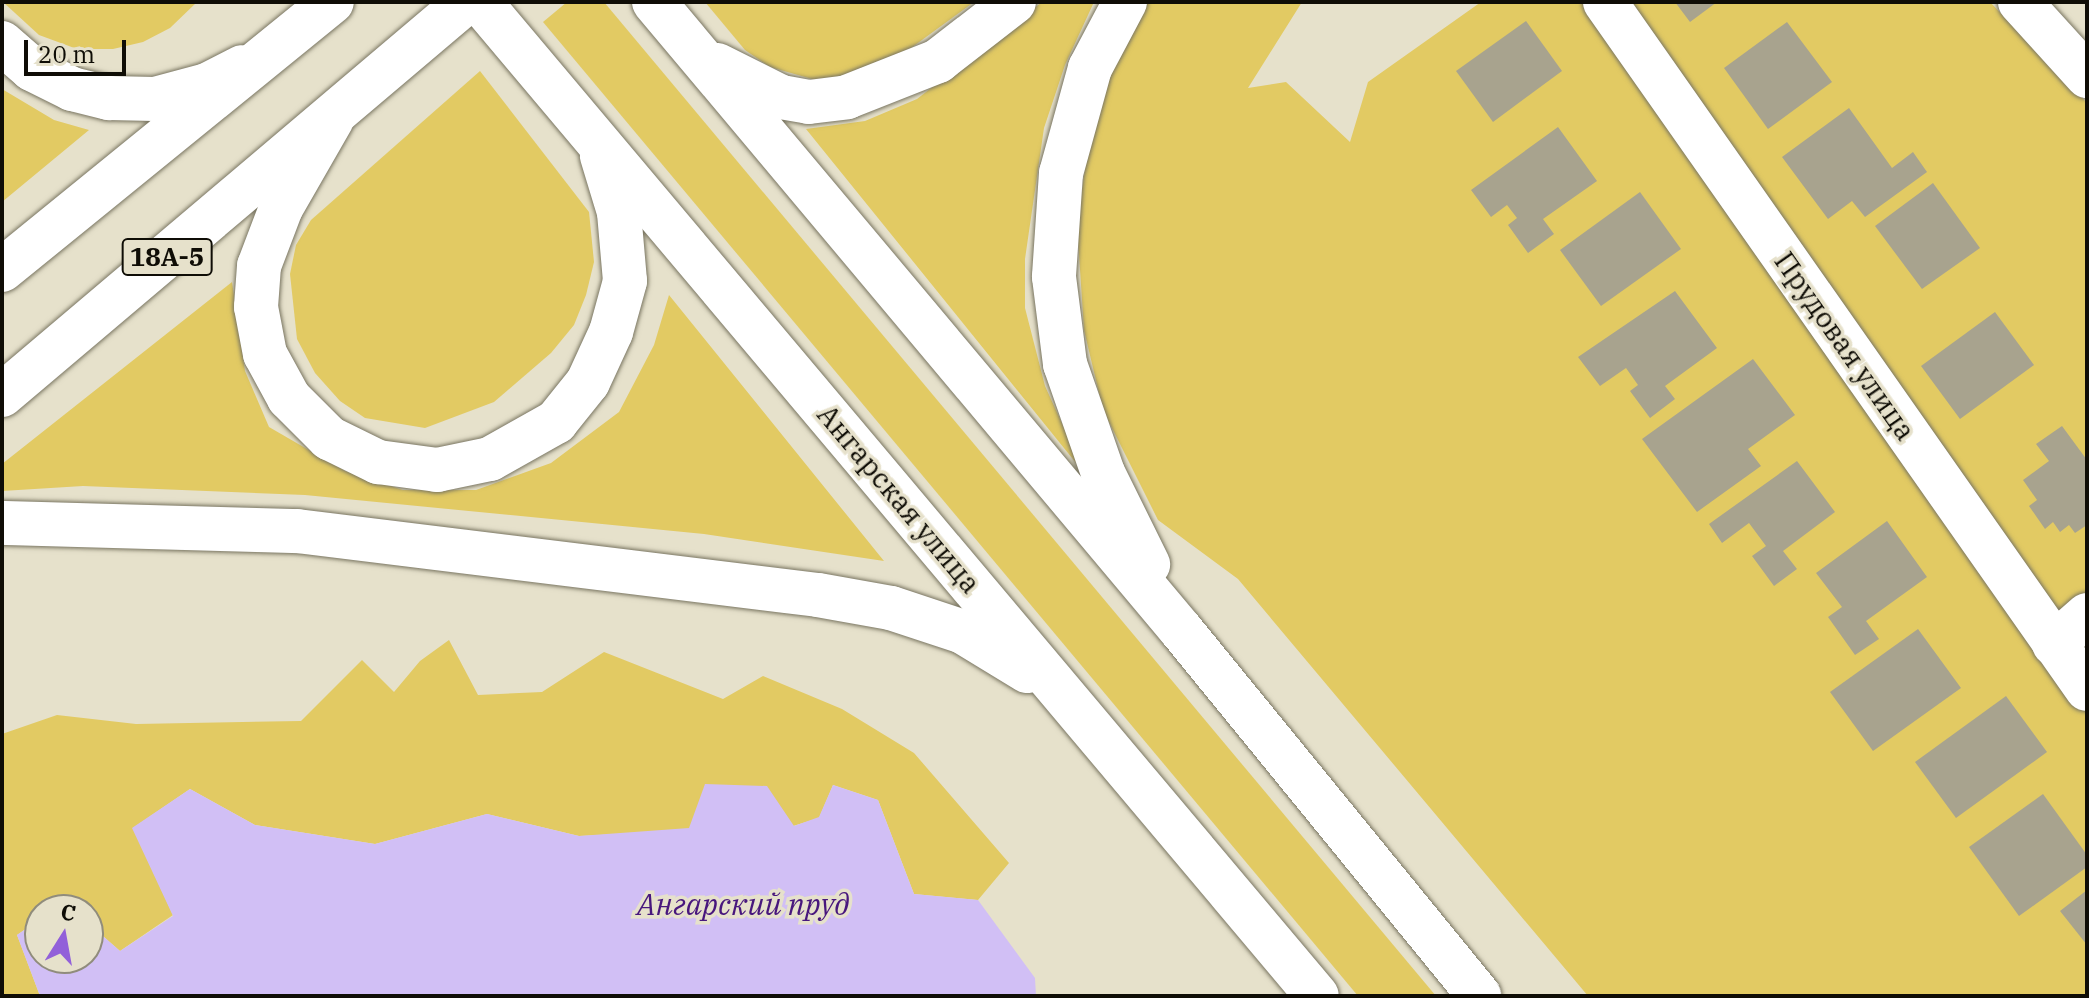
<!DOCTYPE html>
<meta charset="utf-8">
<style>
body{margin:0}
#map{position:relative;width:2089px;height:998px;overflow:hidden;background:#e6e1cb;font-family:"IBM Plex Serif",serif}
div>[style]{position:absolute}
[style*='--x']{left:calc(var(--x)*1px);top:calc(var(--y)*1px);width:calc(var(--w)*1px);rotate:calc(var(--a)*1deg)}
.green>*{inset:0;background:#e2ca63}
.water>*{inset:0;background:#d1bff5}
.building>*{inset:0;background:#a8a38e}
.roads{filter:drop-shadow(0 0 2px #797561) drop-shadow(0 0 2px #797561)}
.minor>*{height:44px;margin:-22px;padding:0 22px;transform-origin:22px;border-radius:22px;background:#fff}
.major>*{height:44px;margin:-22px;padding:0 22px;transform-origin:22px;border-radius:22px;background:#fff}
.highway>*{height:44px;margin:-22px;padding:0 22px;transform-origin:22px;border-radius:22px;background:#fff}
span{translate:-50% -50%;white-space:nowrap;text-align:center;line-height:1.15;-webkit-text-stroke:7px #e6e1cb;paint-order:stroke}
.shield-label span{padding:2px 6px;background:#e6e1cb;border:2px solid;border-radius:6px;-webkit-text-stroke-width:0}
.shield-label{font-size:26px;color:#0f0d06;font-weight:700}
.street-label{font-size:28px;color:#0f0d06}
.water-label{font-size:30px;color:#48177d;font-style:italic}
.frame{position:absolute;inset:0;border:4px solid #0f0d06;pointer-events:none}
.north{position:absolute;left:24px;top:894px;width:80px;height:80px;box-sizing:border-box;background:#e6e1cb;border:2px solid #908c7c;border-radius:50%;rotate:11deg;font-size:22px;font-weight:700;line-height:32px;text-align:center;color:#0f0d06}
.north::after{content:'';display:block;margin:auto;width:28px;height:36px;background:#9260d9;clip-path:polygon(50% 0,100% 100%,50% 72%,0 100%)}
.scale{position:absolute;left:24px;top:40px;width:102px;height:36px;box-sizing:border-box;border:4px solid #0f0d06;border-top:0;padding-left:10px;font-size:24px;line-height:28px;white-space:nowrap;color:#0f0d06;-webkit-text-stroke:6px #e6e1cb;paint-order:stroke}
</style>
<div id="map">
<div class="green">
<i style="clip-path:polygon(3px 2px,197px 2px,170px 28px,143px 42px,113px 49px,77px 49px,39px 35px)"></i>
<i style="clip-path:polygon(567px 2px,604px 2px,1436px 996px,1358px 996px,543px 22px)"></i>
<i style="clip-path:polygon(705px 2px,974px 2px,885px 67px,819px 81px,770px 67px,745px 50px)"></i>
<i style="clip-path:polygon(1042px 2px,1094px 2px,1065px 65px,1044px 128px,1025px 259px,1025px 308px,1045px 386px,1085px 474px,806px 129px,865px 121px,917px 99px)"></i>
<i style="clip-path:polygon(1148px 2px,1302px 2px,1248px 88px,1286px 82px,1350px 142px,1368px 82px,1481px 2px,1990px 2px,2087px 103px,2087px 996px,1588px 996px,1238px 579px,1158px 520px,1103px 410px,1084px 330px,1077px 224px,1093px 115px,1136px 17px)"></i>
<i style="clip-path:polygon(480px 71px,589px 212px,594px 262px,586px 295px,574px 325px,551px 353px,494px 402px,425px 428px,365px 418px,340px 401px,315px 373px,297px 339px,290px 274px,296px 245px,311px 220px)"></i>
<i style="clip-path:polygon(2px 89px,54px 120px,89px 130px,2px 202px)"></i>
<i style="clip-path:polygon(232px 282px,245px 371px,269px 427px,345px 471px,403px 490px,476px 490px,551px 463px,619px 412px,654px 345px,669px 295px,884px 561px,704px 534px,305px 495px,83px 486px,2px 491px,2px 464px)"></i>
<i style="clip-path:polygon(449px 640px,478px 695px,542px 692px,604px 652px,723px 699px,763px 676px,842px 709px,914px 753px,1009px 863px,978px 900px,914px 894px,878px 800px,833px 785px,819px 818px,793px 826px,579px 836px,487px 814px,375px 844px,255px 825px,190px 789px,133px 828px,173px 915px,120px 951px,88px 923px,88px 910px,73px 910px,64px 902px,40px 910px,40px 919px,17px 935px,40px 996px,2px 996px,2px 734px,57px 715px,136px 724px,301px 721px,362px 660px,394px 692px,420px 661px)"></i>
</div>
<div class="water">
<i style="clip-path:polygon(705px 784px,767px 786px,794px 826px,819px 817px,833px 785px,878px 800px,914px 894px,978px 900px,1035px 978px,1036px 996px,40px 996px,17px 935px,40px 919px,40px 958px,88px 958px,88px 923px,120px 951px,173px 916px,132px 828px,190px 789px,255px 825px,375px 844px,487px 814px,579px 836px,689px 828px)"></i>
</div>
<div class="building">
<i style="clip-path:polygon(1675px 2px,1717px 2px,1690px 22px)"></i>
<i style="clip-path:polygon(1526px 21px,1562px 71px,1493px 122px,1456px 71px)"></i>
<i style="clip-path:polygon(1787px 22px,1832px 82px,1768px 129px,1724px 68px)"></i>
<i style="clip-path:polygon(1849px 108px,1892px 168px,1913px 152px,1927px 172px,1865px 217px,1852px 201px,1828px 219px,1782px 157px)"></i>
<i style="clip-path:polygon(1558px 127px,1597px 181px,1543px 219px,1554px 234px,1528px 253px,1508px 225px,1517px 218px,1507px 205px,1491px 217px,1471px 190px)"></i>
<i style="clip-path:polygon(1933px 183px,1980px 248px,1922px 289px,1875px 226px)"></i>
<i style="clip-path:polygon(1640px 192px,1681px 249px,1601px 306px,1560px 250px)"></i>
<i style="clip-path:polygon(1675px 291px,1717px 348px,1665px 386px,1675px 399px,1650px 418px,1630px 391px,1638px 385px,1626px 368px,1600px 386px,1578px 357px)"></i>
<i style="clip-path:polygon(1995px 312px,2034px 365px,1960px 419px,1921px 366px)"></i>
<i style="clip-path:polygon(1753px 359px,1795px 415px,1748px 449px,1761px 466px,1697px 512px,1642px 439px)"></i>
<i style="clip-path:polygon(2062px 426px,2087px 460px,2087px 525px,2075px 533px,2069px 525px,2060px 532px,2053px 522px,2045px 529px,2029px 506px,2037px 500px,2023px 480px,2049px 461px,2036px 444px)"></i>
<i style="clip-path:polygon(1797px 461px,1835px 512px,1783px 551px,1797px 569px,1774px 586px,1752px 556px,1766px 546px,1749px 523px,1722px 543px,1709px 524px)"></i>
<i style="clip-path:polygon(1887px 521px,1927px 577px,1866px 621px,1879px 639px,1855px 655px,1828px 617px,1842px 607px,1816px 573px)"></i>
<i style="clip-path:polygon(1918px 629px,1961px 688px,1873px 751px,1830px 692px)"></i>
<i style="clip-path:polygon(2006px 696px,2047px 752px,1956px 818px,1915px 762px)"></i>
<i style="clip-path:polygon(2043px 794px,2087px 855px,2087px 867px,2019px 916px,1969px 847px)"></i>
<i style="clip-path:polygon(2087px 890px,2087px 945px,2060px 911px)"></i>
</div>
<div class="roads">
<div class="minor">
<i style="--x:1605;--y:2;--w:839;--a:54.95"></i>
<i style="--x:2020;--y:2;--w:100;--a:47.8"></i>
<i style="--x:2054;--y:644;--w:44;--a:-41.3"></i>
</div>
<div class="major">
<i style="--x:480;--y:2;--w:1299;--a:49.9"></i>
<i style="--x:654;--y:2;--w:820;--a:50"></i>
<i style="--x:1181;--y:630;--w:472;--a:50.8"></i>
<i style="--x:1125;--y:2;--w:75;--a:117.9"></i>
<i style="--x:1090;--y:68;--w:109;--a:105.4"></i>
<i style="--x:1061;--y:173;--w:104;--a:93.9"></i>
<i style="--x:1054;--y:277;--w:88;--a:82.8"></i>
<i style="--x:1065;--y:364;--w:115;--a:70.8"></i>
<i style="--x:1103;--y:473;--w:102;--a:63.7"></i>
<i style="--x:2;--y:43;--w:40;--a:41"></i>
<i style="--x:32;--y:69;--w:45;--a:26.6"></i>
<i style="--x:72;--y:89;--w:38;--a:14"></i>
<i style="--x:109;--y:98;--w:46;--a:1.2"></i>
<i style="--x:155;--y:99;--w:54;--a:-15.1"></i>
<i style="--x:207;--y:85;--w:39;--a:-27"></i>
<i style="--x:717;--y:65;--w:72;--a:26.6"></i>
<i style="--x:781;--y:97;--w:28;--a:10"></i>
<i style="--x:809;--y:102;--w:38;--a:-7"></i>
<i style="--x:847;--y:97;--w:98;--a:-21.6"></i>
<i style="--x:938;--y:61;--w:96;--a:-37.8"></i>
<i style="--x:332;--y:119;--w:103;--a:119.8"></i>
<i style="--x:281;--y:208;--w:62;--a:110.8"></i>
<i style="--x:259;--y:266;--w:41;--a:94.2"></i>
<i style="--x:256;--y:307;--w:48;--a:79.2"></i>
<i style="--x:265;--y:354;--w:50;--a:61.4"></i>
<i style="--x:289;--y:398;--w:57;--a:45"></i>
<i style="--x:329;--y:438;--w:55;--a:26.1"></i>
<i style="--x:378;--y:462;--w:60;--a:7.7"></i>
<i style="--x:437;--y:470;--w:54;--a:-11.7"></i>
<i style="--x:490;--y:459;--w:76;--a:-29.3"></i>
<i style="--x:556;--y:422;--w:51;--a:-51.3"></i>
<i style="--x:588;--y:382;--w:55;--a:-65.3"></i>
<i style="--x:611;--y:332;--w:53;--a:-74.6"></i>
<i style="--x:625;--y:281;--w:69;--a:-95"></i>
<i style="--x:619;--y:212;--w:59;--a:-106.9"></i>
<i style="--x:2;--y:523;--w:295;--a:1.6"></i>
<i style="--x:297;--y:531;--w:525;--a:7"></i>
<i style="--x:818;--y:595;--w:74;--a:10.1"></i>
<i style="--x:891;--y:608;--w:76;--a:18.4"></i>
<i style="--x:963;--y:632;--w:75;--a:31.4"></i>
</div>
<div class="highway">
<i style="--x:2;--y:270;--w:425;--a:-39.1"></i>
<i style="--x:2;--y:395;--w:608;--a:-40.26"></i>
</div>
</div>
<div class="shield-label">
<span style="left:167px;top:257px">18А-5</span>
</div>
<div class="street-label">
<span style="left:1845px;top:346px;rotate:55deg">Прудовая улица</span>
<span style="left:899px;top:499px;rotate:50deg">Ангарская улица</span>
</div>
<div class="water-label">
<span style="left:743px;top:904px">Ангарский пруд</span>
</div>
<div class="frame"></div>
<div class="north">С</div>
<div class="scale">20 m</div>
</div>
